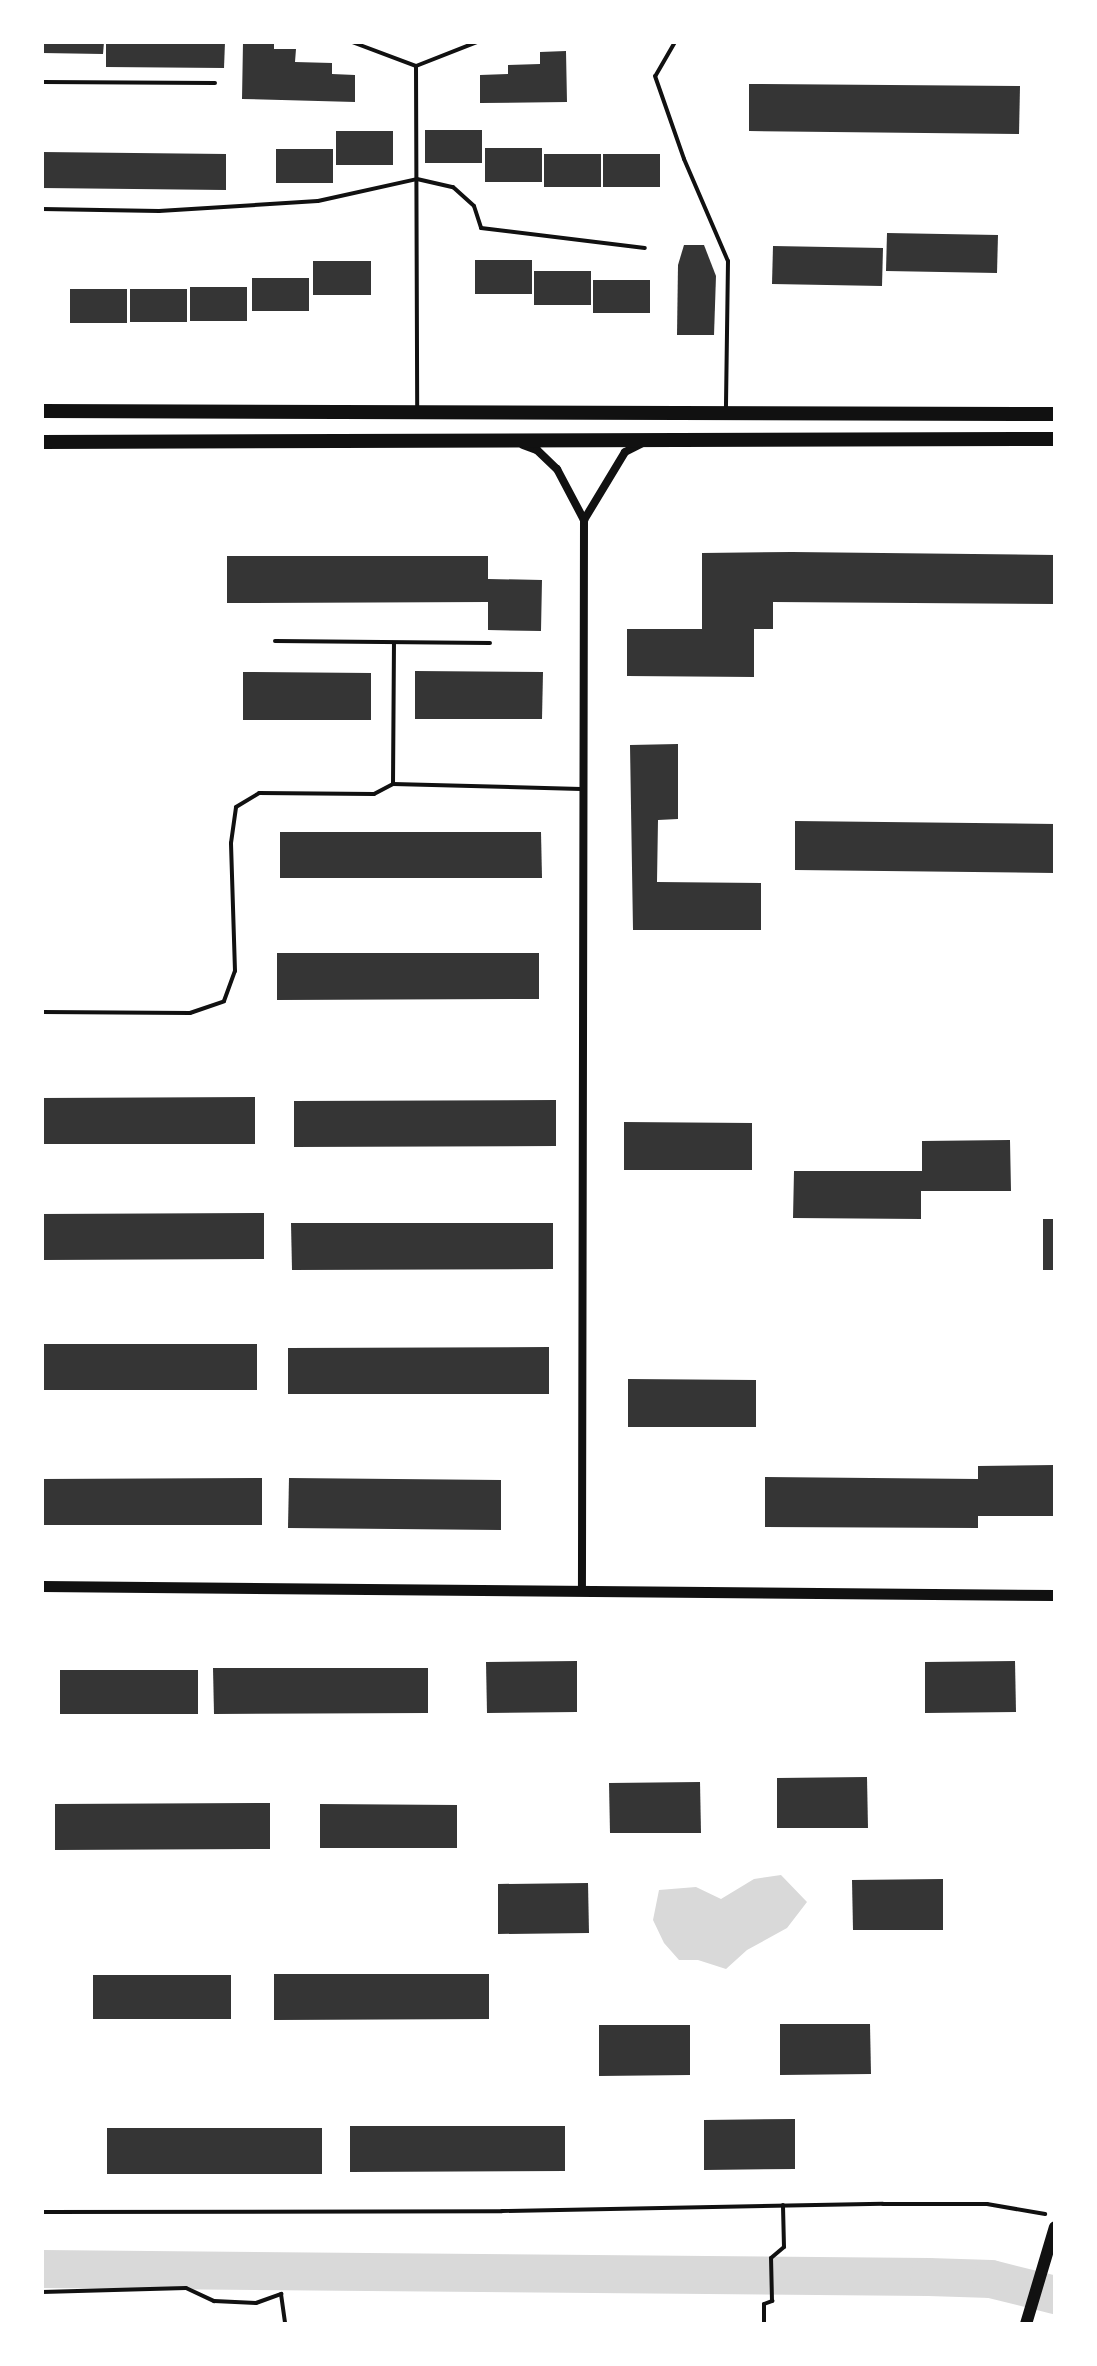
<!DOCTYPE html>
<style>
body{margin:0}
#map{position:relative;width:1097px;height:2366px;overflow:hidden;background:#fff;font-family:"Sofia Sans Condensed",sans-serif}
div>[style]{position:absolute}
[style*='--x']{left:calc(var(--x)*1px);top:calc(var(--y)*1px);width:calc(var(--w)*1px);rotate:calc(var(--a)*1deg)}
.water>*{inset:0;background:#d9d9d9}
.river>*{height:38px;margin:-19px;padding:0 19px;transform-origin:19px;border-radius:19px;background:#d9d9d9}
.building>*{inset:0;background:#353535}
.path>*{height:4px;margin:-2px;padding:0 2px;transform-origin:2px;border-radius:2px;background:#111}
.service>*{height:4px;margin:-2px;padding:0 2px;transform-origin:2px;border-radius:2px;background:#111}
.minor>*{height:8px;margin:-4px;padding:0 4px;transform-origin:4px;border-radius:4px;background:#111}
.tertiary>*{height:11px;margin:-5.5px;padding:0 5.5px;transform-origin:5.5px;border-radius:5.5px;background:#111}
.secondary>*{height:12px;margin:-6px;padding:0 6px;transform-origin:6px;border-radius:6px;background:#111}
.primary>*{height:14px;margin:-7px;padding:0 7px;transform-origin:7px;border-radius:7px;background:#111}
span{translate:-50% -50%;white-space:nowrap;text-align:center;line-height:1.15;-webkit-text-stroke:8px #fff;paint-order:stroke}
.frame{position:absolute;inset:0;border:44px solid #fff;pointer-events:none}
</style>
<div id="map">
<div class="water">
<i style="clip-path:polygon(781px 1875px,807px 1902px,787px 1928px,747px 1950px,726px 1969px,698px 1960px,679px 1960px,664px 1943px,653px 1920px,659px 1890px,696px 1887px,721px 1899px,754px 1879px)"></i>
</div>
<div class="river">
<i style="--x:42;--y:2269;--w:887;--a:0.52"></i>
<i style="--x:929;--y:2277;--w:62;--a:1.8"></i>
<i style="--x:991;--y:2279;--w:66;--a:14"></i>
</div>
<div class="building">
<i style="clip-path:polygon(42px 42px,104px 42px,103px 54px,42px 53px)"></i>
<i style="clip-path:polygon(106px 42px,225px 42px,224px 68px,106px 67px)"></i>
<i style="clip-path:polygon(243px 42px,274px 42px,274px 49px,296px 49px,295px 62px,332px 63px,332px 74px,355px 75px,355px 102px,242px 99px)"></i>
<i style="clip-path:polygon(566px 51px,567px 102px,480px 103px,480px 75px,508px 74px,508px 65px,540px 64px,540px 52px)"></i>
<i style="clip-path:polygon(749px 84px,1020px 86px,1019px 134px,749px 131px)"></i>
<i style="clip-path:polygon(425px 130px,482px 130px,482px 163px,425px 163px)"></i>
<i style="clip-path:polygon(336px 131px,393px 131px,393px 165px,336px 165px)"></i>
<i style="clip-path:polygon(485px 148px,542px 148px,542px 182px,485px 182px)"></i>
<i style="clip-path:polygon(276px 149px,333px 149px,333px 183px,276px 183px)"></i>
<i style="clip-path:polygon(42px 152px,226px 154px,226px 190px,42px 188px)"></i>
<i style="clip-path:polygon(544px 154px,601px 154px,601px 187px,544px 187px)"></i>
<i style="clip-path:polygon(603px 154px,660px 154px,660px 187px,603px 187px)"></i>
<i style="clip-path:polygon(887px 233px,998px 235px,997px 273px,886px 271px)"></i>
<i style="clip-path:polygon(684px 245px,704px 245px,716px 276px,714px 335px,677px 335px,678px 265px)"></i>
<i style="clip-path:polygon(773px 246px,883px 248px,882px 286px,772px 284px)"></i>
<i style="clip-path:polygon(475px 260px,532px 260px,532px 294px,475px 294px)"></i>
<i style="clip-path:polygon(313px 261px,371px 261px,371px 295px,313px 295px)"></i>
<i style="clip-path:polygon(534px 271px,591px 271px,591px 305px,534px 305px)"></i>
<i style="clip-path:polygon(252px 278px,309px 278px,309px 311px,252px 311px)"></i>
<i style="clip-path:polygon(593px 280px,650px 280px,650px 313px,593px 313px)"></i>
<i style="clip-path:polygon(190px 287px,247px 287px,247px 321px,190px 321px)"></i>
<i style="clip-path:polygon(70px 289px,127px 289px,127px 323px,70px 323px)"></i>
<i style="clip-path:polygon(130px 289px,187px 289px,187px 322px,130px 322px)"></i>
<i style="clip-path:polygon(792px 552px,1055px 555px,1055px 604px,773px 602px,773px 629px,754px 629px,754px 677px,627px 676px,627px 629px,702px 629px,702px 553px)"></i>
<i style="clip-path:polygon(227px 556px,488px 556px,488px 579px,542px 580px,541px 631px,488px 630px,488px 602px,227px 603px)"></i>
<i style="clip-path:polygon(415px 671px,543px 672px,542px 719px,415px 719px)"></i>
<i style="clip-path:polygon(243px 672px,371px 673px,371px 720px,243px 720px)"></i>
<i style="clip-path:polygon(678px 744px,678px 819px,658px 820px,657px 882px,761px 883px,761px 930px,633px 930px,630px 745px)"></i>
<i style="clip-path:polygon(795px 821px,1055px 824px,1055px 873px,795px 870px)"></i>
<i style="clip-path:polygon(280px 832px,541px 832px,542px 878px,280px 878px)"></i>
<i style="clip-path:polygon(277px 953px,539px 953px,539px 999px,277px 1000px)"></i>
<i style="clip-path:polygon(255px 1097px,255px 1144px,42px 1144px,42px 1098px)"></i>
<i style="clip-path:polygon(556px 1100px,556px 1146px,294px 1147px,294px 1101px)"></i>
<i style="clip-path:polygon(624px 1122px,752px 1123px,752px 1170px,624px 1170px)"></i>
<i style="clip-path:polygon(1010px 1140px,1011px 1191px,921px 1191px,921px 1219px,793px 1218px,794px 1171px,922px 1171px,922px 1141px)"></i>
<i style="clip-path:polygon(264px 1213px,264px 1259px,42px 1260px,42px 1214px)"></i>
<i style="clip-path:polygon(1043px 1219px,1055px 1219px,1055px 1270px,1043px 1270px)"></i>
<i style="clip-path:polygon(291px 1223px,553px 1223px,553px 1269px,292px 1270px)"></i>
<i style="clip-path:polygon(42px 1344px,257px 1344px,257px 1390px,42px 1390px)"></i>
<i style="clip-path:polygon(549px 1347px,549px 1394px,288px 1394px,288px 1348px)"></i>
<i style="clip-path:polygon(628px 1379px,756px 1380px,756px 1427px,628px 1427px)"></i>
<i style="clip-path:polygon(1055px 1465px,1055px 1516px,978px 1516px,978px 1528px,765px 1527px,765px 1477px,978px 1479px,978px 1466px)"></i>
<i style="clip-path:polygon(262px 1478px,262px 1525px,42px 1525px,42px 1479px)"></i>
<i style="clip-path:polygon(289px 1478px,501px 1480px,501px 1530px,288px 1528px)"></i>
<i style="clip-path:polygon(577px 1661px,577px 1712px,487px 1713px,486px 1662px)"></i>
<i style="clip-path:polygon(1015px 1661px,1016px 1712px,925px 1713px,925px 1662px)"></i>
<i style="clip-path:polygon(213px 1668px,428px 1668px,428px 1713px,214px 1714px)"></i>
<i style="clip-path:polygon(60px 1670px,198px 1670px,198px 1714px,60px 1714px)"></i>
<i style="clip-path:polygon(867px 1777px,868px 1828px,777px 1828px,777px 1778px)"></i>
<i style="clip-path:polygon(700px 1782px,701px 1833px,610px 1833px,609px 1783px)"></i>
<i style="clip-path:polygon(270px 1803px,270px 1849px,55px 1850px,55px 1804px)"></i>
<i style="clip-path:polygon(320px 1804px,457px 1805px,457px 1848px,320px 1848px)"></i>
<i style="clip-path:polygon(943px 1879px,943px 1930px,853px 1930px,852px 1880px)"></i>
<i style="clip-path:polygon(588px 1883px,589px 1933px,498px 1934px,498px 1884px)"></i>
<i style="clip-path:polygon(274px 1974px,489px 1974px,489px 2019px,274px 2020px)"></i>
<i style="clip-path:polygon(93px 1975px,231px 1975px,231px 2019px,93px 2019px)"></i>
<i style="clip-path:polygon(780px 2024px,870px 2024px,871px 2074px,780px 2075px)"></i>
<i style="clip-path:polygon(599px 2025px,690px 2025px,690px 2075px,599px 2076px)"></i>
<i style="clip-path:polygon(795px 2119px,795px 2169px,704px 2170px,704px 2120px)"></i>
<i style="clip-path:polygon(350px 2126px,565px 2126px,565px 2171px,350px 2172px)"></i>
<i style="clip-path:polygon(107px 2128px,322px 2128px,322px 2174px,107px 2174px)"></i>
</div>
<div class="path">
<i style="--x:42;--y:2212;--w:460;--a:-0.1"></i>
<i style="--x:502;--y:2211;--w:381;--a:-1.1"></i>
<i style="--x:883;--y:2204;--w:104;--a:0"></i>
<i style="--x:987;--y:2204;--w:59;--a:9.8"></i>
<i style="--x:42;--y:2292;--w:144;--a:-1.6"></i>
<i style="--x:186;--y:2288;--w:31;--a:25"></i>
<i style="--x:214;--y:2301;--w:42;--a:2.7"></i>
<i style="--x:256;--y:2303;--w:27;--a:-20"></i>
<i style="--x:281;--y:2294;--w:30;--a:82"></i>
<i style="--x:764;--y:2324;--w:20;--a:-90"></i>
<i style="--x:764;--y:2304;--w:9;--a:-21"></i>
<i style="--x:772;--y:2301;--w:43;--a:-91.3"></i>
<i style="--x:771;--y:2258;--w:17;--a:-40"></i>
<i style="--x:784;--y:2247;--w:42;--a:-91.4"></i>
</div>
<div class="service">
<i style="--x:352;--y:42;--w:68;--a:20.6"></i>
<i style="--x:416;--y:66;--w:344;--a:89.8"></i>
<i style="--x:675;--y:42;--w:39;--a:120"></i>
<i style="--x:655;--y:76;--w:88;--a:70.7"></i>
<i style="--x:684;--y:159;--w:111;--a:66.7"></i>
<i style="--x:728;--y:261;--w:150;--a:90.8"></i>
<i style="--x:942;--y:42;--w:39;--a:0"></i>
<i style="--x:416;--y:66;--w:66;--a:-21.5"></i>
<i style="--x:42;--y:82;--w:173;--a:0.3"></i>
<i style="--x:42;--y:209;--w:117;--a:1"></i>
<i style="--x:159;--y:211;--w:159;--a:-3.6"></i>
<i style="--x:318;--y:201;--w:101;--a:-12.5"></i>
<i style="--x:417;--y:179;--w:37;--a:13"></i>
<i style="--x:453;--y:187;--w:28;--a:42"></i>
<i style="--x:474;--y:206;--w:23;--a:72"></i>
<i style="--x:481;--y:228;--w:165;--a:7"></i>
<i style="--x:275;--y:641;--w:215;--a:0.5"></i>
<i style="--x:393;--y:784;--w:141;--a:-89.6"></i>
<i style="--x:42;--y:1012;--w:148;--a:0.4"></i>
<i style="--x:190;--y:1013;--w:36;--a:-19"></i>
<i style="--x:224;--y:1001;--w:32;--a:-70"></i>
<i style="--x:235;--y:971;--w:128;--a:-91.8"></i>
<i style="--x:231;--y:843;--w:36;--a:-82"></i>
<i style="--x:236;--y:807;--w:27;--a:-31"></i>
<i style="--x:259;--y:793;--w:115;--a:0.5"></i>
<i style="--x:374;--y:794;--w:21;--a:-28"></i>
<i style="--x:393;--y:784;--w:188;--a:1.5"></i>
</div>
<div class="minor">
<i style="--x:523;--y:445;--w:15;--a:20"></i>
<i style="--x:537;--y:450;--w:28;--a:44"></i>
<i style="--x:557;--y:469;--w:58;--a:62.1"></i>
<i style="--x:584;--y:520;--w:1071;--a:90.11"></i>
<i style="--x:584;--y:520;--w:79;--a:-58.9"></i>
<i style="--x:625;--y:452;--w:20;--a:-27"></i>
</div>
<div class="tertiary">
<i style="--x:42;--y:1586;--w:1013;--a:0.51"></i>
</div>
<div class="secondary">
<i style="--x:1026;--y:2324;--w:101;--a:-73.4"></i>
</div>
<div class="primary">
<i style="--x:42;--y:411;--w:1013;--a:0.17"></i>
<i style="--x:42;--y:442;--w:1013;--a:-0.17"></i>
</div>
<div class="frame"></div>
</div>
